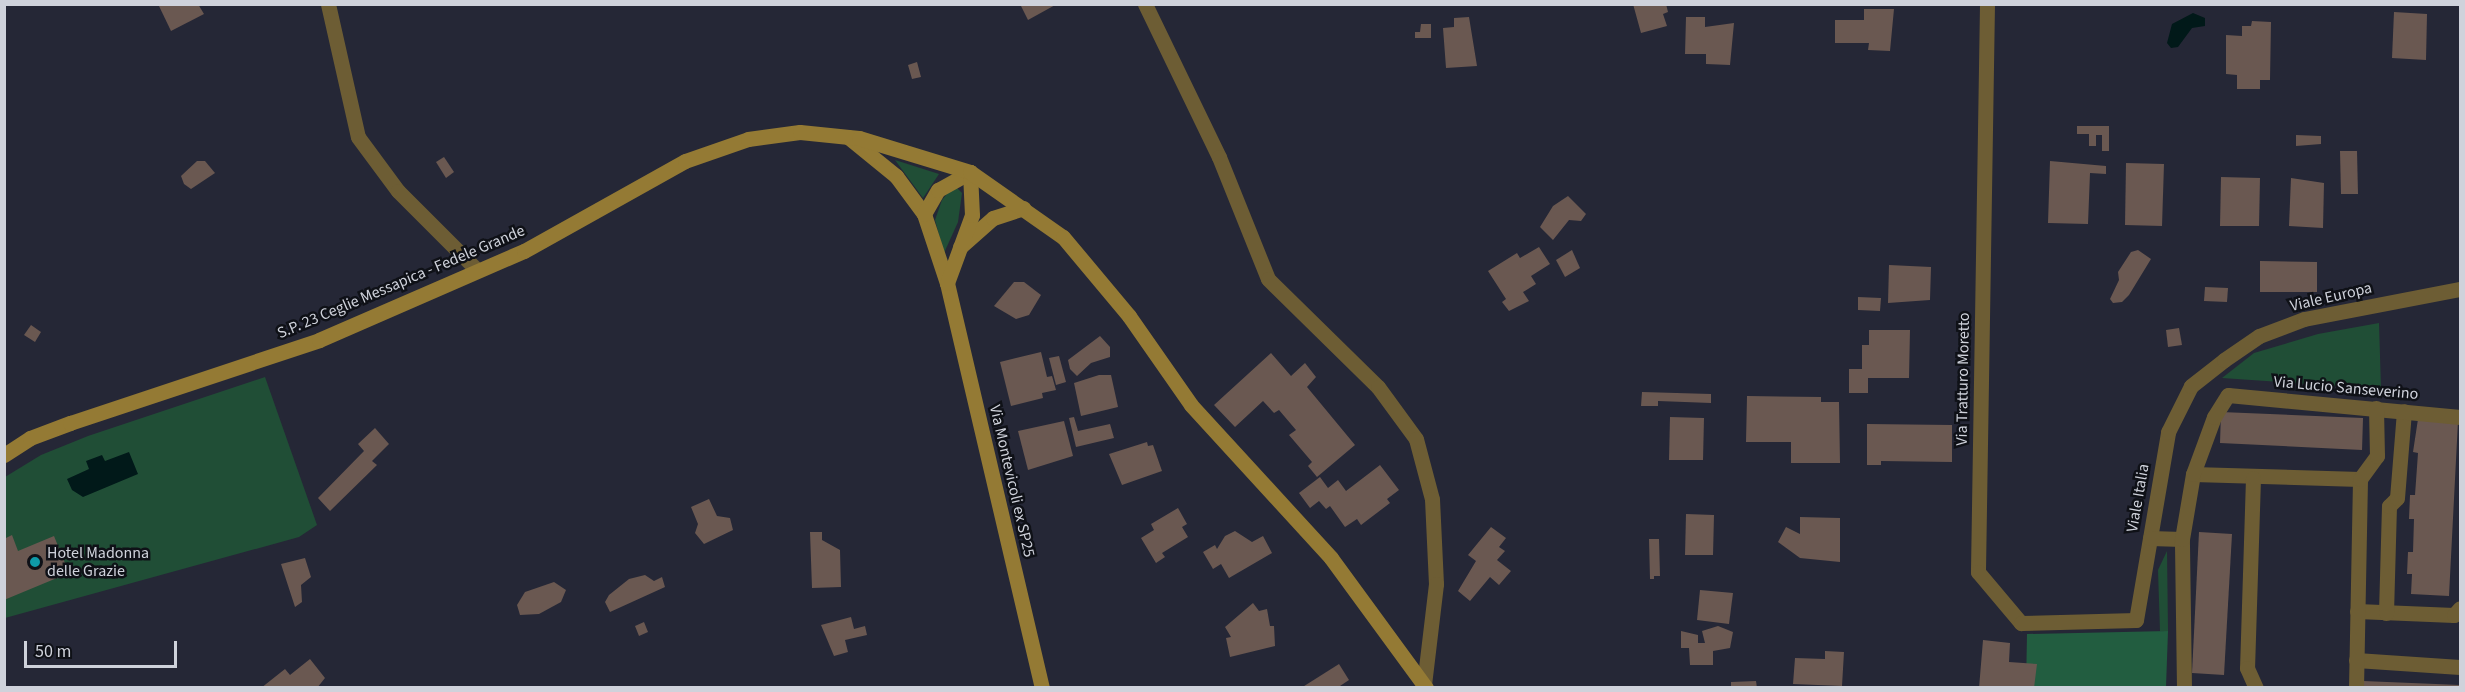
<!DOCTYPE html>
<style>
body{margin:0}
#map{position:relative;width:2465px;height:692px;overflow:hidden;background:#252736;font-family:"Source Sans 3",sans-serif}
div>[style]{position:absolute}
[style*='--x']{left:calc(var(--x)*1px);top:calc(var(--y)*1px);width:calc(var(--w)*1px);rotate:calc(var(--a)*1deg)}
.green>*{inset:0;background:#204e36}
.forest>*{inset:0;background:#225d40}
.water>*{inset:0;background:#011919}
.building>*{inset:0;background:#6a5851}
.street>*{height:15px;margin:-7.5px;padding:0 7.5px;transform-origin:7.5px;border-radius:7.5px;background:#6d5d34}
.secondary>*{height:15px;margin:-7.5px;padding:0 7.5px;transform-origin:7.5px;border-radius:7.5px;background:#947a34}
.dots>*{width:16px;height:16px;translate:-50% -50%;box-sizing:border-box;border:3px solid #0f1117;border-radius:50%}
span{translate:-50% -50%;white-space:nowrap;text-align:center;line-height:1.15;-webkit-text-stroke:5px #0f1117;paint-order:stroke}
.street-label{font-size:16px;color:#cfd2db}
.poi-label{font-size:16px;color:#cfd2db}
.left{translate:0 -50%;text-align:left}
.frame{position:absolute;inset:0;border:6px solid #cfd2db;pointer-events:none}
.scale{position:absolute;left:24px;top:641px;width:153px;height:27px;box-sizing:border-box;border:3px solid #cfd2db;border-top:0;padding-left:8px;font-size:18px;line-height:21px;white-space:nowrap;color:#cfd2db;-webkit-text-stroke:4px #0f1117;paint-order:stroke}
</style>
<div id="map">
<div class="green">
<i style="clip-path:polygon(895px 160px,939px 174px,923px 198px)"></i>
<i style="clip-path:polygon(954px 185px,962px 193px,958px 222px,944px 253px,935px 220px,942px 200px)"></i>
<i style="clip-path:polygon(2379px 323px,2381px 389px,2222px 378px,2254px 353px,2318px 334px)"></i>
<i style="clip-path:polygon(265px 377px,317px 525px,299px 537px,5px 618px,5px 477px,41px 455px,88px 436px)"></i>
<i style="clip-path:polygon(2167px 551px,2168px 631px,2160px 631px,2158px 570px)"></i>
</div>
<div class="forest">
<i style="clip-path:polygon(2168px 631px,2166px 687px,2026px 688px,2027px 634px)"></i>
</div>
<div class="water">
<i style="clip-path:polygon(2193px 13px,2205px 18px,2205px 26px,2192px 28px,2178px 47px,2171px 48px,2167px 43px,2172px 24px)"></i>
<i style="clip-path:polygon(129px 452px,138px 474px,83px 497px,72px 490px,67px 479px,89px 469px,86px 461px,102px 455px,105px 461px)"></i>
</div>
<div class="building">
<i style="clip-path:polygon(162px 4px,198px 4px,204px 14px,171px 31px,159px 6px)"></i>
<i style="clip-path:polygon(1020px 4px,1057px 4px,1028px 20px)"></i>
<i style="clip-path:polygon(1633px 4px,1666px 4px,1668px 12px,1663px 14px,1667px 26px,1641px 33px)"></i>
<i style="clip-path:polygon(1864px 9px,1894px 9px,1890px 51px,1868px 50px,1869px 43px,1835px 43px,1835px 20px,1864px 20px)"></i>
<i style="clip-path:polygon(2394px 12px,2427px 14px,2426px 60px,2392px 58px)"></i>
<i style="clip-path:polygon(1469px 17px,1477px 66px,1446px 68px,1443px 28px,1454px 27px,1454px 18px)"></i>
<i style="clip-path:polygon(1686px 17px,1705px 17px,1705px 27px,1734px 23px,1730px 65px,1706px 64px,1706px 54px,1685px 54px)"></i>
<i style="clip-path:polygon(2252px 21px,2271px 22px,2270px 80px,2260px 80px,2260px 89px,2237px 89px,2237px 75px,2226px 74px,2226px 35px,2242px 36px,2242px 26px,2251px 26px)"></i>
<i style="clip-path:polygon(1421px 24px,1431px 24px,1431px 38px,1415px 38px,1415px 32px,1420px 32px)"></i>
<i style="clip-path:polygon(917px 62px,921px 77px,912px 79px,908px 65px)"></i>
<i style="clip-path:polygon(2077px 126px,2109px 126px,2109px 151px,2102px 151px,2102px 135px,2096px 135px,2096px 146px,2089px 146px,2089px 134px,2077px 134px)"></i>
<i style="clip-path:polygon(2296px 135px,2321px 136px,2321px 144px,2296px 146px)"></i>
<i style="clip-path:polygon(2340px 151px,2357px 151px,2358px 194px,2341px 194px)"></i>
<i style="clip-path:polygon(444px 157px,454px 172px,446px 178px,436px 162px)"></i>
<i style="clip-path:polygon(197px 161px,205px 161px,215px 173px,191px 189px,184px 184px,181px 176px)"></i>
<i style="clip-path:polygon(2050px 161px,2106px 166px,2106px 174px,2090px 173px,2088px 224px,2048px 223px)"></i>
<i style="clip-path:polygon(2126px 163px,2164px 164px,2162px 226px,2125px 225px)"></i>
<i style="clip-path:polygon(2221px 177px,2260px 178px,2259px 226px,2220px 226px)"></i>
<i style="clip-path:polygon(2291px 178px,2324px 183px,2323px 228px,2289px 226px)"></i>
<i style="clip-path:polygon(1568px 196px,1586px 214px,1581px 221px,1569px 220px,1553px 240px,1540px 227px,1553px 206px)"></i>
<i style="clip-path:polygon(1539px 247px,1550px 264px,1531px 276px,1536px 284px,1523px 292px,1529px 301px,1509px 311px,1502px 302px,1506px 299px,1488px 271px,1517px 253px,1520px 258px)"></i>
<i style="clip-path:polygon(1572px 250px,1580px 268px,1565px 277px,1556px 260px)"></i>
<i style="clip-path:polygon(2138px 250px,2151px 259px,2129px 295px,2122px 302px,2113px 303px,2110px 299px,2119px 280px,2118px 272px,2131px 252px)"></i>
<i style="clip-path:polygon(2260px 261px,2317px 262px,2317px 292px,2260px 292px)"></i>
<i style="clip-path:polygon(1889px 265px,1931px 267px,1930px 300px,1888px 303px)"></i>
<i style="clip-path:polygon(1014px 282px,1024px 282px,1041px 295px,1029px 315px,1016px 319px,994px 306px)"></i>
<i style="clip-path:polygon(2205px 287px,2228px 288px,2227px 302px,2204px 301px)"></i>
<i style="clip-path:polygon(1858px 297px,1881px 298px,1880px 311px,1858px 310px)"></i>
<i style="clip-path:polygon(31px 325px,41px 332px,35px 342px,24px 335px)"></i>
<i style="clip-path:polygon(2179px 328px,2182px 345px,2168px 347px,2166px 330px)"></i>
<i style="clip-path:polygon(1869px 330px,1910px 330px,1909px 378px,1868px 378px,1868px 393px,1849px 393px,1849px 369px,1862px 369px,1862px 345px,1869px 345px)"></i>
<i style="clip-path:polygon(1100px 336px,1110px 347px,1110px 357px,1091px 363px,1077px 376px,1070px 369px,1068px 360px)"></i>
<i style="clip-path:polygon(1041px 352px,1047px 377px,1052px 376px,1056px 390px,1042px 393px,1043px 398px,1011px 406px,1000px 362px)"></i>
<i style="clip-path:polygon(1271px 353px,1291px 376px,1305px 363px,1316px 377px,1307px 387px,1355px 445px,1317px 477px,1308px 466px,1312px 462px,1289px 435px,1296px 430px,1279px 410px,1274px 413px,1263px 401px,1235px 427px,1214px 405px)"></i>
<i style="clip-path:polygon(1059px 356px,1066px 382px,1056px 385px,1049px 358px)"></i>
<i style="clip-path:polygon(1099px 375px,1111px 375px,1118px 407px,1081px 416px,1074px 383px)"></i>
<i style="clip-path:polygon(1642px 392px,1711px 394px,1711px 403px,1658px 401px,1658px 406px,1641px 406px)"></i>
<i style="clip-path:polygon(1747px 396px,1821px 397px,1821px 402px,1839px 402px,1840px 463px,1791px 463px,1791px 442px,1746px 442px)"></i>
<i style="clip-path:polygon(2221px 412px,2363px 418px,2362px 450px,2220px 443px)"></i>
<i style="clip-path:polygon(1074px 417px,1078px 431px,1110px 424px,1114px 438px,1076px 447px,1069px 418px)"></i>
<i style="clip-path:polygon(1670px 417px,1704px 418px,1703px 460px,1669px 460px)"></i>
<i style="clip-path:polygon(2418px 419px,2458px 421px,2449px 596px,2411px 594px,2412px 574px,2407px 574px,2408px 552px,2413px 552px,2414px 519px,2409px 519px,2410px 495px,2415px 495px,2418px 453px,2413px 452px)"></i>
<i style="clip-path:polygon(1064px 421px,1073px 456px,1028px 470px,1018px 431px)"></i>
<i style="clip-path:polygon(1867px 424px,1952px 425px,1952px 462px,1881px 461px,1881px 465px,1867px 465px)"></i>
<i style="clip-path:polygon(375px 428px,389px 444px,372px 461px,377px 465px,330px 511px,318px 498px,364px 451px,358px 444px)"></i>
<i style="clip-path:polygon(1147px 442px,1148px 446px,1153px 445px,1162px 471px,1122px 485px,1109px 454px)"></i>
<i style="clip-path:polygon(1380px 465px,1399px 490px,1387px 499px,1390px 503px,1361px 525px,1357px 519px,1345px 527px,1330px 506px,1326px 509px,1319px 501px,1310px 508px,1299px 493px,1320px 477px,1328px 488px,1338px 480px,1346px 491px)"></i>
<i style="clip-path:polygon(709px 499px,717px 516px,730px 518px,733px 530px,704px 544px,695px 533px,698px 524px,691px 507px)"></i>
<i style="clip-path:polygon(1178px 508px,1187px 524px,1182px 527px,1188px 537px,1162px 553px,1165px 557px,1156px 563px,1141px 538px,1154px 530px,1151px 524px)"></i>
<i style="clip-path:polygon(1686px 514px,1714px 515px,1713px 555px,1685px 555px)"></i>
<i style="clip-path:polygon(1800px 517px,1840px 518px,1840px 562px,1800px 558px,1778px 542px,1786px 527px,1800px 534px)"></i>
<i style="clip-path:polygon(1491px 527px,1506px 538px,1499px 547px,1505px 551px,1497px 560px,1511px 571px,1499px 585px,1490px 577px,1470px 601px,1458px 591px,1476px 561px,1468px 555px)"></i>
<i style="clip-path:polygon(1235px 531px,1252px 542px,1263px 536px,1272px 553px,1229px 578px,1221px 564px,1213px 569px,1203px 552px,1215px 545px,1217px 549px,1225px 536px)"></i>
<i style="clip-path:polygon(810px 532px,822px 532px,822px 540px,840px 550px,841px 587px,812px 588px)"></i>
<i style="clip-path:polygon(2199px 532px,2232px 534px,2224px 675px,2192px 673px)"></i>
<i style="clip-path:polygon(12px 535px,18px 551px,54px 536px,69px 573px,4px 600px,4px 539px)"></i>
<i style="clip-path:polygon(1649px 539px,1659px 539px,1660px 576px,1654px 576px,1654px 579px,1650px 579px)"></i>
<i style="clip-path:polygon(305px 558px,311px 577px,301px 585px,302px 602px,295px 607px,281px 564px)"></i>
<i style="clip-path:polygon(645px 575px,654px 581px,662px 577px,665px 587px,610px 612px,605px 602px,609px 595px,629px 579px)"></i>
<i style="clip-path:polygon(554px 582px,566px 590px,561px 602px,539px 614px,520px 615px,517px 605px,525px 592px)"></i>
<i style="clip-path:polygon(1700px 590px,1733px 593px,1729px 624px,1697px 620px)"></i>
<i style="clip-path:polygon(1253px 603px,1259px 611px,1267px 609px,1270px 626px,1274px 626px,1275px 646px,1230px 657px,1226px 638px,1231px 637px,1225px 627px)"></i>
<i style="clip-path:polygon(851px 617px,854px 629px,865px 626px,867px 635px,845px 640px,848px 652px,834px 656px,821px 625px)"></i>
<i style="clip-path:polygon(644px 622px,648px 632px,639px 636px,635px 626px)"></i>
<i style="clip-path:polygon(1718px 626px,1733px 632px,1730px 648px,1713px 651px,1713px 665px,1690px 665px,1689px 648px,1681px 648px,1681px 631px,1698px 635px,1698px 643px,1705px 643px,1702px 631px)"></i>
<i style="clip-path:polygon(1983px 640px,2010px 643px,2009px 662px,2037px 664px,2034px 688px,1979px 688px)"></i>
<i style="clip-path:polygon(1825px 651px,1844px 652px,1842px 686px,1793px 684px,1795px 658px,1825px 659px)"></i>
<i style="clip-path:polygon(310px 659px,325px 678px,317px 688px,261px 688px,285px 669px,290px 675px)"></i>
<i style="clip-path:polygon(1339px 664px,1349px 680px,1337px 688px,1301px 688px)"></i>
<i style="clip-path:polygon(1756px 681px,1757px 688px,1731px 688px,1731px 682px)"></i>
<i style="clip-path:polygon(2363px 681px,2460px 685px,2460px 688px,2363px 688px)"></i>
</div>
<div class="street">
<i style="--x:328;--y:4;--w:136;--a:77.3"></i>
<i style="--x:358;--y:137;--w:67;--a:53.5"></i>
<i style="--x:398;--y:191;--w:112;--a:45"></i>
<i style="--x:1145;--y:4;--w:170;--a:64.2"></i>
<i style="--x:1219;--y:157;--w:131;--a:68.1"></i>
<i style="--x:1268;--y:279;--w:154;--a:44.5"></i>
<i style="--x:1378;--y:387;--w:64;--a:53.8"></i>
<i style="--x:1416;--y:439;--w:62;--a:75.1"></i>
<i style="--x:1432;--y:499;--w:85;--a:87.3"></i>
<i style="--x:1436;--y:584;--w:101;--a:96.8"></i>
<i style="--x:1987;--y:4;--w:568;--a:90.91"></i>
<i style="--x:1978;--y:572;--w:67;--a:49.9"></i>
<i style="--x:2021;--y:623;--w:115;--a:-1.5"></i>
<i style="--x:2136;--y:620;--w:191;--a:-80.3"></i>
<i style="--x:2168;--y:432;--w:51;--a:-63.4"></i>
<i style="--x:2191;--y:386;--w:42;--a:-38.2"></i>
<i style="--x:2224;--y:360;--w:42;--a:-34.4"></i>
<i style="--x:2259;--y:336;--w:48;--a:-20.7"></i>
<i style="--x:2304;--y:319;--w:159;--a:-10.9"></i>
<i style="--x:2193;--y:474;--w:167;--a:1.7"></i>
<i style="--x:2253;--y:478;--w:190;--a:91.8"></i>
<i style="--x:2247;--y:668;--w:22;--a:66"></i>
<i style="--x:2150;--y:538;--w:32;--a:2"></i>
<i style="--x:2357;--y:611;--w:97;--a:2.4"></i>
<i style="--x:2454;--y:615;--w:9;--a:-49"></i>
<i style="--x:2386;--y:613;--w:107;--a:-88.4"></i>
<i style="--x:2389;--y:506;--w:11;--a:-45"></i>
<i style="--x:2397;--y:498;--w:87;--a:-85.4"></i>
<i style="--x:2356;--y:660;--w:104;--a:3.9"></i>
<i style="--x:2184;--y:688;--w:149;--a:-90.8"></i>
<i style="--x:2182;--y:539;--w:66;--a:-80.4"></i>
<i style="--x:2193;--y:474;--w:61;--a:-69.8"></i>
<i style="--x:2214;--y:417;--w:26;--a:-58"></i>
<i style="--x:2228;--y:395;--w:233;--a:5.4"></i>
<i style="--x:2356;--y:688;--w:209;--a:-88.9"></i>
<i style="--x:2360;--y:479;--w:29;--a:-54"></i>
<i style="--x:2377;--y:456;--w:48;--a:-91.2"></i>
</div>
<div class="secondary">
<i style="--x:848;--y:137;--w:62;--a:39.1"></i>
<i style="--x:896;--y:176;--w:47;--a:53.6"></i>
<i style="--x:924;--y:214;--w:73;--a:71.6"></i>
<i style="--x:947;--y:283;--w:416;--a:76.8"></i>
<i style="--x:924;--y:214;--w:28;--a:-60"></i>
<i style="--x:938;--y:190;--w:37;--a:-29"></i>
<i style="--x:960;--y:247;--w:44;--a:-41.3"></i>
<i style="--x:993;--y:218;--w:32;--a:-18"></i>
<i style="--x:947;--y:283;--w:72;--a:-69.8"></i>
<i style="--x:972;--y:215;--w:43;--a:-92.7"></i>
<i style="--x:4;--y:455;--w:31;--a:-33"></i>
<i style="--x:30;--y:438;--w:43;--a:-20.6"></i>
<i style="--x:70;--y:423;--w:262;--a:-18.4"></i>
<i style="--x:319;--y:340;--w:223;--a:-23.5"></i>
<i style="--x:524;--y:251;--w:184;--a:-29.2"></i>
<i style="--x:685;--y:161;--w:67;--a:-19.2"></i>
<i style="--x:748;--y:139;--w:52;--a:-7.7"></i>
<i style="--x:800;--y:132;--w:59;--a:5.8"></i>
<i style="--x:859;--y:138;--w:116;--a:17"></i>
<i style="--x:970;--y:172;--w:113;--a:35"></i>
<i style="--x:1063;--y:237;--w:103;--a:50.1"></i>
<i style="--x:1129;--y:316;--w:108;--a:55.1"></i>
<i style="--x:1191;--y:405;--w:207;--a:47.5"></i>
<i style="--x:1331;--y:558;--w:161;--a:53.8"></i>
</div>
<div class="dots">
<i style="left:35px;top:562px;background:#0f9aa8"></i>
</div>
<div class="street-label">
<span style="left:401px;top:282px;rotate:-23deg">S.P. 23 Ceglie Messapica - Fedele Grande</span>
<span style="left:2331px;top:297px;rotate:-13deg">Viale Europa</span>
<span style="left:1963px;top:379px;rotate:-89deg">Via Tratturo Moretto</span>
<span style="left:2346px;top:388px;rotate:5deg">Via Lucio Sanseverino</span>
<span style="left:1012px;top:481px;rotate:77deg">Via Montevicoli ex SP25</span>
<span style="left:2138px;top:498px;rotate:-80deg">Viale Italia</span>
</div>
<div class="poi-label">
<span class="left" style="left:47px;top:562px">Hotel Madonna<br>delle Grazie</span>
</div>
<div class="frame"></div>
<div class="scale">50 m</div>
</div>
